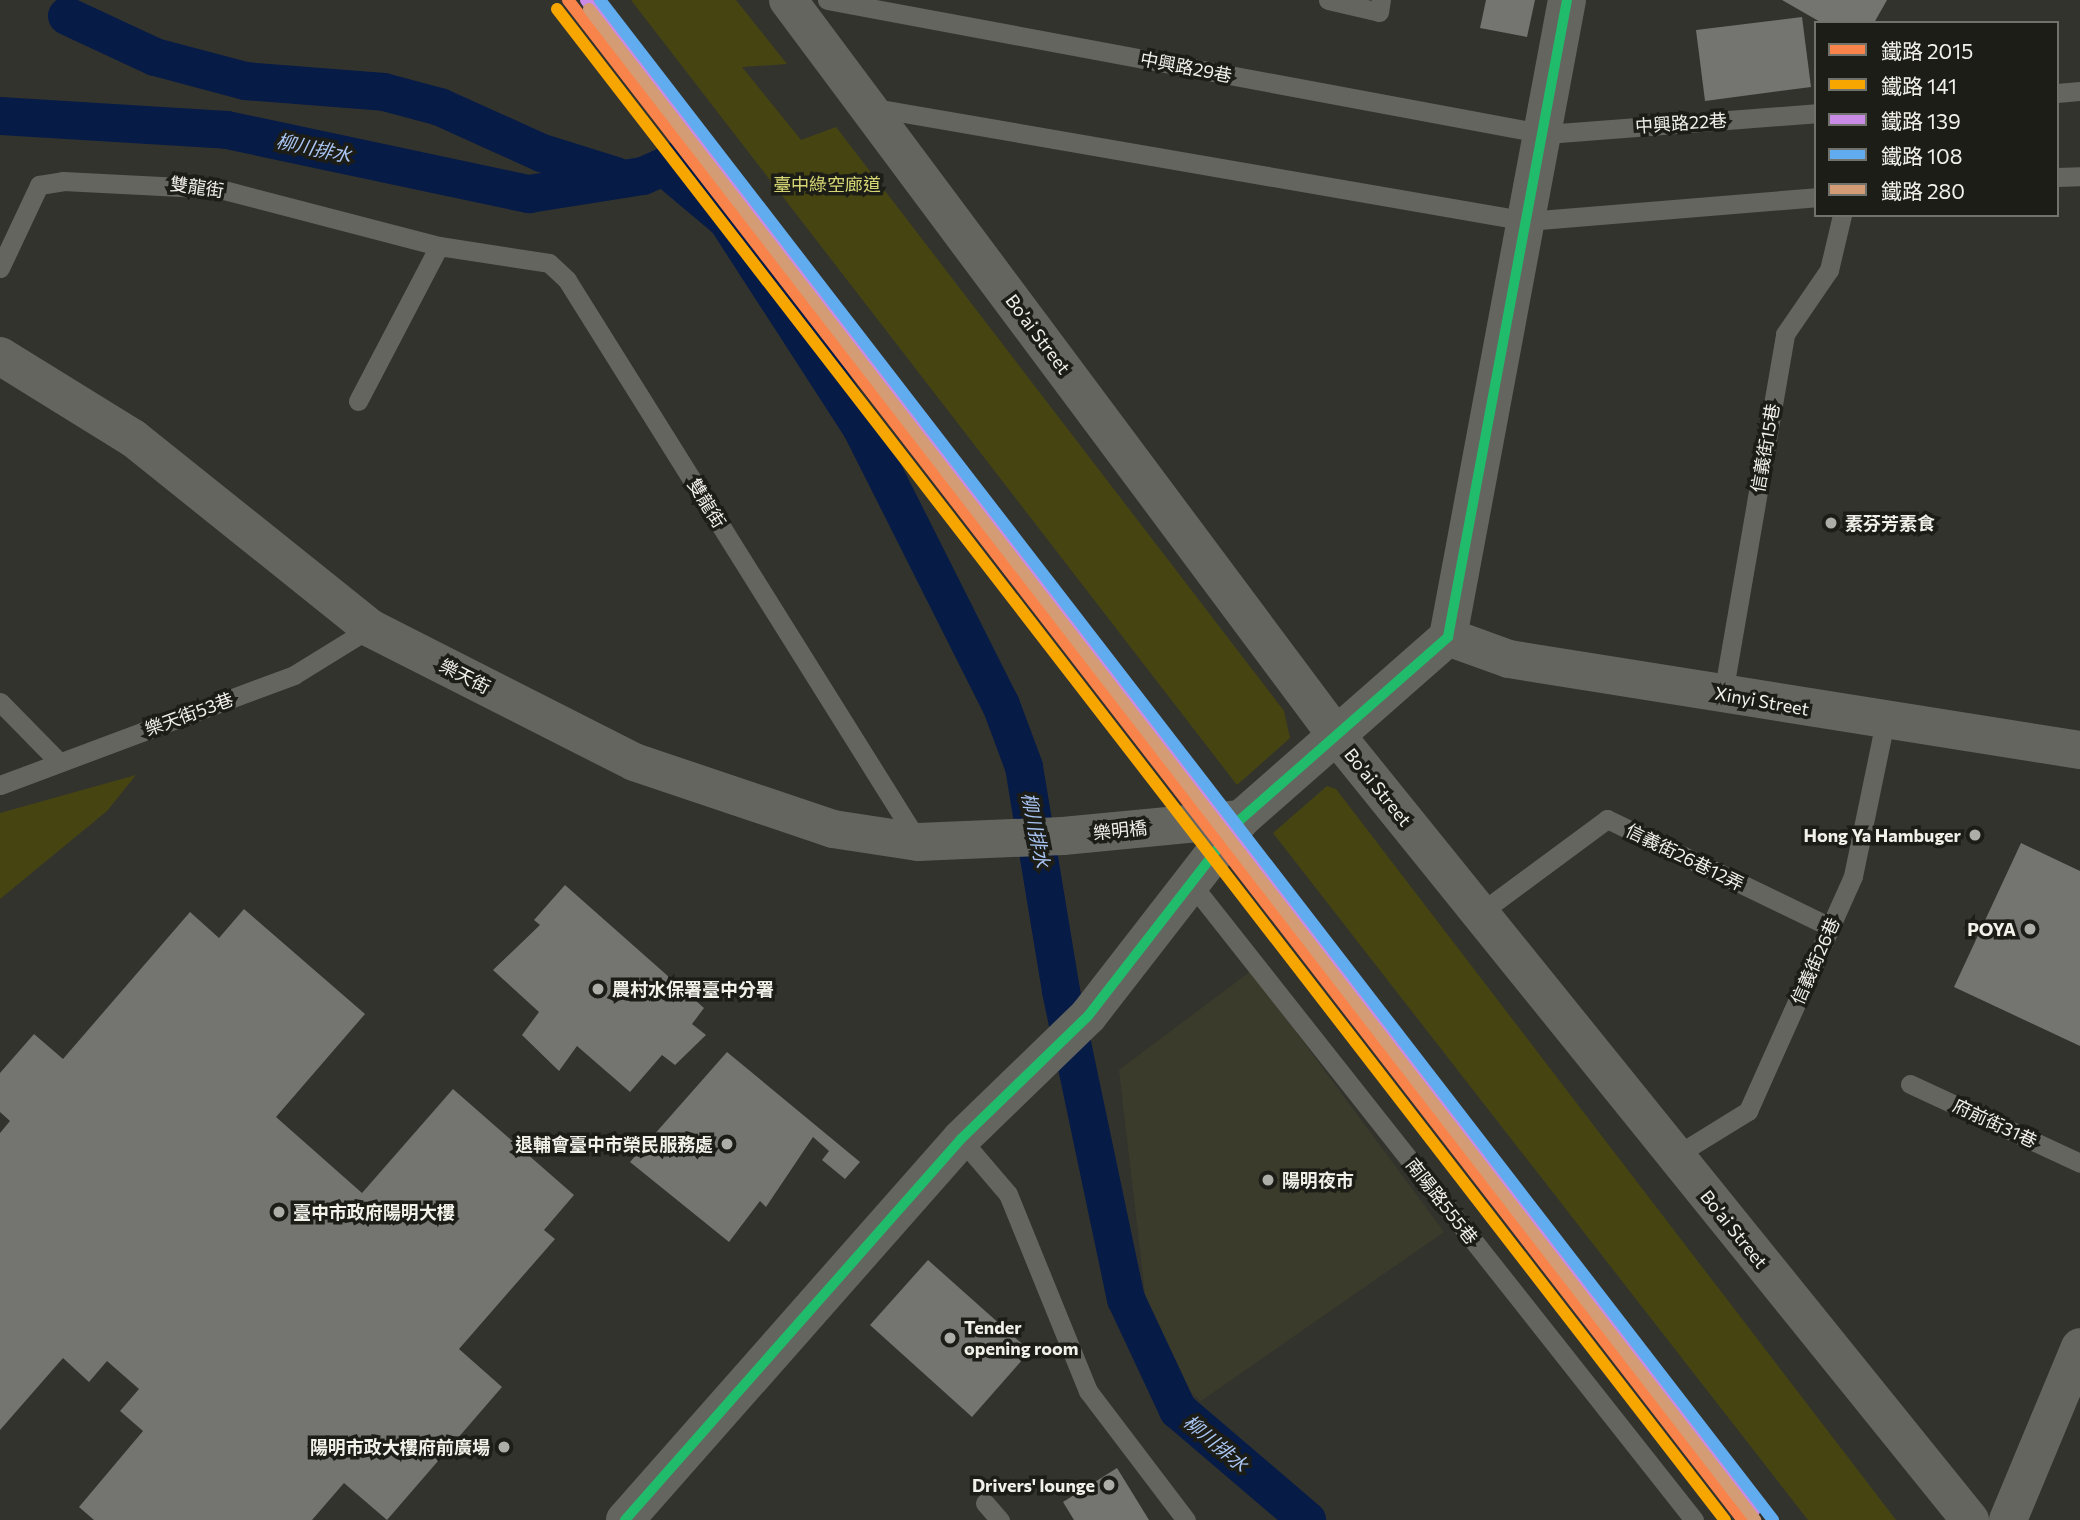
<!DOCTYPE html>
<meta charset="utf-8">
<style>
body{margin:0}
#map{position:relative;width:2080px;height:1520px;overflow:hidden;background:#33332e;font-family:Commissioner,"Noto Sans TC",sans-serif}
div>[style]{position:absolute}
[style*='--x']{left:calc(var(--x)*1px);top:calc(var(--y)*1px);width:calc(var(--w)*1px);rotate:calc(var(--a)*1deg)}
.built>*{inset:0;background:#3b3b2b}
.green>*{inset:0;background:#464512}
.canal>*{height:38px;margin:-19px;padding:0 19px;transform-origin:19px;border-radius:19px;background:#061b46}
.building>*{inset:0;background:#747470}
.service>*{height:19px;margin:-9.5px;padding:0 9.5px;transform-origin:9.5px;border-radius:9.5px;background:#656560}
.minor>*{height:38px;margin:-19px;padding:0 19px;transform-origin:19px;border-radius:19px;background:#656560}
.bus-1>*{height:10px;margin:-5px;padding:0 5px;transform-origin:5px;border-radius:5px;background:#20bc6c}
.rail-1>*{height:12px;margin:-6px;padding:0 6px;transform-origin:6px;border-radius:6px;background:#f8844c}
.rail-2>*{height:12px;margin:-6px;padding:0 6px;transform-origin:6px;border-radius:6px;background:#f7a600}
.rail-3>*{height:12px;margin:-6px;padding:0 6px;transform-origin:6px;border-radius:6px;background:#ca8be6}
.rail-4>*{height:12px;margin:-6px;padding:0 6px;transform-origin:6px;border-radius:6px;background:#60acee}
.rail-5>*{height:12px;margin:-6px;padding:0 6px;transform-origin:6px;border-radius:6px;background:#d39c74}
.dots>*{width:19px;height:19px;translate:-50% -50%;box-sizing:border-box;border:4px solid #1d1d18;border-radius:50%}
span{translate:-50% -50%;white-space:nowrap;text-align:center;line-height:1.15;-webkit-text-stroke:7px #1d1d18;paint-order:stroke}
.street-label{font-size:18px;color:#f1f1ea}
.park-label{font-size:18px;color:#d6d774}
.poi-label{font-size:18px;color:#f1f1ea;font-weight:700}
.left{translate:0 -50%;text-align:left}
.right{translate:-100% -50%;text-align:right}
.water-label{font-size:19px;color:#aac6f5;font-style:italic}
.legend{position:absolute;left:1814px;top:21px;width:245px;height:196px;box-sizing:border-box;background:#1d1d18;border:2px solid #72726c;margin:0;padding:9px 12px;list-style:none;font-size:21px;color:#f1f1ea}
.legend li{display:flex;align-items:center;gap:14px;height:35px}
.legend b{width:35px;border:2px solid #72726c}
</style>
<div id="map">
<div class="built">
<i style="clip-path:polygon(1251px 971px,1444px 1232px,1201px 1401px,1171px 1375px,1149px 1327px,1119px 1070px)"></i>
</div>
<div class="green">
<i style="clip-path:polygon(631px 0,736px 0,787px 64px,742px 67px,801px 140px,836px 127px,1284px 711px,1290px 738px,1237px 785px)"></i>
<i style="clip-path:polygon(136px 775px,107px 811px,0 899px,0 813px)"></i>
<i style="clip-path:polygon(1327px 786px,1336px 789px,1896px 1520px,1808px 1520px,1273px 833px)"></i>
</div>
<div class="canal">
<i style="--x:67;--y:16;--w:97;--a:25"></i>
<i style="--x:155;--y:57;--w:93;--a:14.9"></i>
<i style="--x:245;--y:81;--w:139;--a:4.5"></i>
<i style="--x:384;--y:92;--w:58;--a:15"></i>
<i style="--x:440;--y:107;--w:112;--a:24.3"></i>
<i style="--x:542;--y:153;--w:77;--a:17.3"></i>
<i style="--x:0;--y:116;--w:227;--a:3.5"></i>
<i style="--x:227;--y:130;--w:309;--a:12"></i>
<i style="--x:529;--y:194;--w:115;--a:-9"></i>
<i style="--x:643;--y:176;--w:39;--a:-24"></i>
<i style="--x:664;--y:167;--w:82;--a:40.1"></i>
<i style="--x:727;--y:220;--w:247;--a:57.1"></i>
<i style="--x:861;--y:427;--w:311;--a:63.3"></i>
<i style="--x:1001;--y:705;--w:66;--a:69.6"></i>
<i style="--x:1024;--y:767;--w:227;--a:80.6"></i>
<i style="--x:1061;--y:991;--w:315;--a:78.1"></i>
<i style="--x:1126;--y:1299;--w:123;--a:64.9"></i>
<i style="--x:1178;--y:1410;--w:170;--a:40.5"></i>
</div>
<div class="building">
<i style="clip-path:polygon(1486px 0,1535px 0,1527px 37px,1480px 28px)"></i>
<i style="clip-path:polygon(1782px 0,1887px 0,1874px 23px,1822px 23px)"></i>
<i style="clip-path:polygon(1802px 17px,1811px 87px,1705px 101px,1696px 30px)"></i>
<i style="clip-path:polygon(2021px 843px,2080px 871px,2080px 1046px,1954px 987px)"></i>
<i style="clip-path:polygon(565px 885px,704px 1008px,692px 1024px,706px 1035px,675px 1065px,662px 1055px,630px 1092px,577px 1046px,559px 1071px,522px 1035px,539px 1012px,493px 970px,540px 925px,534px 920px)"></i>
<i style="clip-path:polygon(244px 909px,365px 1014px,276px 1117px,362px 1193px,453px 1089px,574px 1195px,544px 1230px,555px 1239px,459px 1349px,502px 1387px,387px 1520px,344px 1483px,312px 1520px,94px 1520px,79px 1507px,143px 1431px,120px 1411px,139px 1389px,107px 1361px,89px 1382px,63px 1358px,0 1430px,0 1133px,10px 1121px,0 1112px,0 1073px,34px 1034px,63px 1059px,190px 912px,219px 938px)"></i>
<i style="clip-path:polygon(727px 1052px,860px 1162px,845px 1179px,822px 1160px,829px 1151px,813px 1137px,766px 1207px,760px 1201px,729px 1242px,630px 1162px)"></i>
<i style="clip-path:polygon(928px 1260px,1030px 1351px,972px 1417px,870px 1325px)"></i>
<i style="clip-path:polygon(1117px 1468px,1149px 1520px,1074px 1520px,1063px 1502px)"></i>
</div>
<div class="service">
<i style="--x:827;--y:0;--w:731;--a:10.56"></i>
<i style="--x:1546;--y:134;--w:271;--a:-4.4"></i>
<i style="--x:1328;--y:0;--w:52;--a:13.2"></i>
<i style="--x:1379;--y:12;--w:12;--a:-81"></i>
<i style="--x:2057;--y:93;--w:23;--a:-5"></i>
<i style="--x:869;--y:107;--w:668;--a:9.83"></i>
<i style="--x:1527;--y:221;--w:290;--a:-4.7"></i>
<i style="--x:2057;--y:177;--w:23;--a:-2"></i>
<i style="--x:0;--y:268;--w:92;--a:-64.8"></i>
<i style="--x:39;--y:185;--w:24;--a:-9"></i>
<i style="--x:63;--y:181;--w:157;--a:2.9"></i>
<i style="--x:220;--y:189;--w:226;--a:14.6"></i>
<i style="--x:439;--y:246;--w:111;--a:8.8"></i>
<i style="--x:549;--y:263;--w:25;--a:43"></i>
<i style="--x:567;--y:280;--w:662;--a:57.97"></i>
<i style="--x:358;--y:401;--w:175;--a:-62.4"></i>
<i style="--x:1723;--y:694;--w:365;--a:-80.2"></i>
<i style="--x:1785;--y:334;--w:78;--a:-55.5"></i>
<i style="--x:1829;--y:270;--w:57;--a:-76.7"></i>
<i style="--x:0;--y:702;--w:84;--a:45.5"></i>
<i style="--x:0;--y:785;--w:314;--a:-20.5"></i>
<i style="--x:294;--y:675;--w:89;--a:-31.7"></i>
<i style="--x:1190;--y:882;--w:813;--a:51.69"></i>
<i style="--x:1480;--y:913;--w:158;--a:-36.5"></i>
<i style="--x:1607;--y:819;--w:248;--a:25.8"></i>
<i style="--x:1910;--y:1084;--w:187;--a:24.9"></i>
<i style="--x:961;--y:1139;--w:72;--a:49.5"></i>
<i style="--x:1008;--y:1194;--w:213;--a:67.9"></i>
<i style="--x:1088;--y:1391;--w:162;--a:52.8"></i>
<i style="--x:1675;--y:1156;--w:86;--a:-31.7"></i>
<i style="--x:1748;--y:1111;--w:257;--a:-65.9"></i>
<i style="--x:1853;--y:876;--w:157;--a:-78.3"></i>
<i style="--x:985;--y:1503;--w:23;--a:49"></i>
</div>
<div class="minor">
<i style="--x:788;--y:0;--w:917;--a:53.29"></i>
<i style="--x:1336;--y:735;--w:1009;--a:51.07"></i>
<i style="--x:0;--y:356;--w:156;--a:31.7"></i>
<i style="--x:133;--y:438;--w:304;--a:38.7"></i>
<i style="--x:370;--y:628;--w:296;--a:26.9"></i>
<i style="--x:634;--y:762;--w:210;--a:18.6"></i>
<i style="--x:833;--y:829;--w:86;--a:8.7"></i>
<i style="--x:918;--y:842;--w:145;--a:-2.4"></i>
<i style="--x:1063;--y:836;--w:179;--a:-5.5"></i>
<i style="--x:1448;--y:637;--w:65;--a:19.8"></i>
<i style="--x:1509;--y:659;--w:578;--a:9.06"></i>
<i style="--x:625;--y:1520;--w:508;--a:-48.59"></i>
<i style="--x:961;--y:1139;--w:177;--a:-44.1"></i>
<i style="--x:1088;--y:1016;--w:249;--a:-52.2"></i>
<i style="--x:1241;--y:819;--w:276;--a:-41.3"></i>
<i style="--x:1448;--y:637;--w:648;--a:-79.42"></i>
<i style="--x:2008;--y:1520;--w:187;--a:-67.4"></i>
</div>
<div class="bus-1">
<i style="--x:625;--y:1520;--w:508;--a:-48.59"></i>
<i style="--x:961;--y:1139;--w:177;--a:-44.1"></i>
<i style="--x:1088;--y:1016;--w:249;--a:-52.2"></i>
<i style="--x:1241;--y:819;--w:276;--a:-41.3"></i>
<i style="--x:1448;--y:637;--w:648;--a:-79.42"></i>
</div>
<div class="rail-1">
<i style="--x:568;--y:0;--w:1921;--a:52.3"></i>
</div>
<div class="rail-2">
<i style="--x:557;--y:9;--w:1910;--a:52.3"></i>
</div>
<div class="rail-3">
<i style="--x:586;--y:0;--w:1910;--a:52.3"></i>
</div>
<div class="rail-4">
<i style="--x:600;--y:0;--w:1920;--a:52.34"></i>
</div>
<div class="rail-5">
<i style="--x:589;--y:9;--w:1909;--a:52.34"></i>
</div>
<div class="dots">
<i style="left:1831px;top:523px;background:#aeaea8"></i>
<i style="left:1975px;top:835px;background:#aeaea8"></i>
<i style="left:2030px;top:929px;background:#aeaea8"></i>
<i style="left:598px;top:989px;background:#aeaea8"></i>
<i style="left:727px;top:1144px;background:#aeaea8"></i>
<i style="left:1268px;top:1180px;background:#aeaea8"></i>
<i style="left:279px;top:1212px;background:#aeaea8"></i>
<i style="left:950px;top:1338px;background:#aeaea8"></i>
<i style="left:504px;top:1447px;background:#aeaea8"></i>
<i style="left:1109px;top:1485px;background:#aeaea8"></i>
</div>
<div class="street-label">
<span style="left:1186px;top:67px;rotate:11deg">中興路29巷</span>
<span style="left:1681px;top:123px;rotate:-4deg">中興路22巷</span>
<span style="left:197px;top:187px;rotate:8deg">雙龍街</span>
<span style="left:1038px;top:334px;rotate:53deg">Bo’ai Street</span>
<span style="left:1765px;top:448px;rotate:-80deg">信義街15巷</span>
<span style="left:707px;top:503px;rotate:58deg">雙龍街</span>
<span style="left:465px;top:676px;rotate:27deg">樂天街</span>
<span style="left:1762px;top:701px;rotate:10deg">Xinyi Street</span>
<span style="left:189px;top:714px;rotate:-20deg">樂天街53巷</span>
<span style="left:1378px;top:787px;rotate:51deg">Bo’ai Street</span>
<span style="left:1120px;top:830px;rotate:-6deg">樂明橋</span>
<span style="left:1685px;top:857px;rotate:26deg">信義街26巷12弄</span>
<span style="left:1815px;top:961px;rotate:-66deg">信義街26巷</span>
<span style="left:1995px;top:1123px;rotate:25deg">府前街31巷</span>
<span style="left:1442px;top:1201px;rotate:52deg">南陽路555巷</span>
<span style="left:1734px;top:1229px;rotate:51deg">Bo’ai Street</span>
</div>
<div class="park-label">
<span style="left:827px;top:184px">臺中綠空廊道</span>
</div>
<div class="poi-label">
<span class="left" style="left:1845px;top:523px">素芬芳素食</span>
<span class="right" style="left:1961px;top:835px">Hong Ya Hambuger</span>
<span class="right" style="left:2016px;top:929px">POYA</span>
<span class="left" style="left:612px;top:989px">農村水保署臺中分署</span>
<span class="right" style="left:713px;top:1144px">退輔會臺中市榮民服務處</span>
<span class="left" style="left:1282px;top:1180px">陽明夜市</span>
<span class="left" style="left:293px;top:1212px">臺中市政府陽明大樓</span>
<span class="left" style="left:964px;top:1338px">Tender<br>opening room</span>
<span class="right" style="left:490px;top:1447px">陽明市政大樓府前廣場</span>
<span class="right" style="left:1095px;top:1485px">Drivers' lounge</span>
</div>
<div class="water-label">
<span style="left:314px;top:148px;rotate:12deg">柳川排水</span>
<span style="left:1036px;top:830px;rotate:79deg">柳川排水</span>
<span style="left:1216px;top:1443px;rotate:40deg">柳川排水</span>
</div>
<ul class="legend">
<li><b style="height:9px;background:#f8844c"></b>鐵路 2015</li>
<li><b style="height:9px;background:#f7a600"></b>鐵路 141</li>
<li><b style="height:9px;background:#ca8be6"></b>鐵路 139</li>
<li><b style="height:9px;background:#60acee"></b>鐵路 108</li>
<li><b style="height:9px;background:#d39c74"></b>鐵路 280</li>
</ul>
</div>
